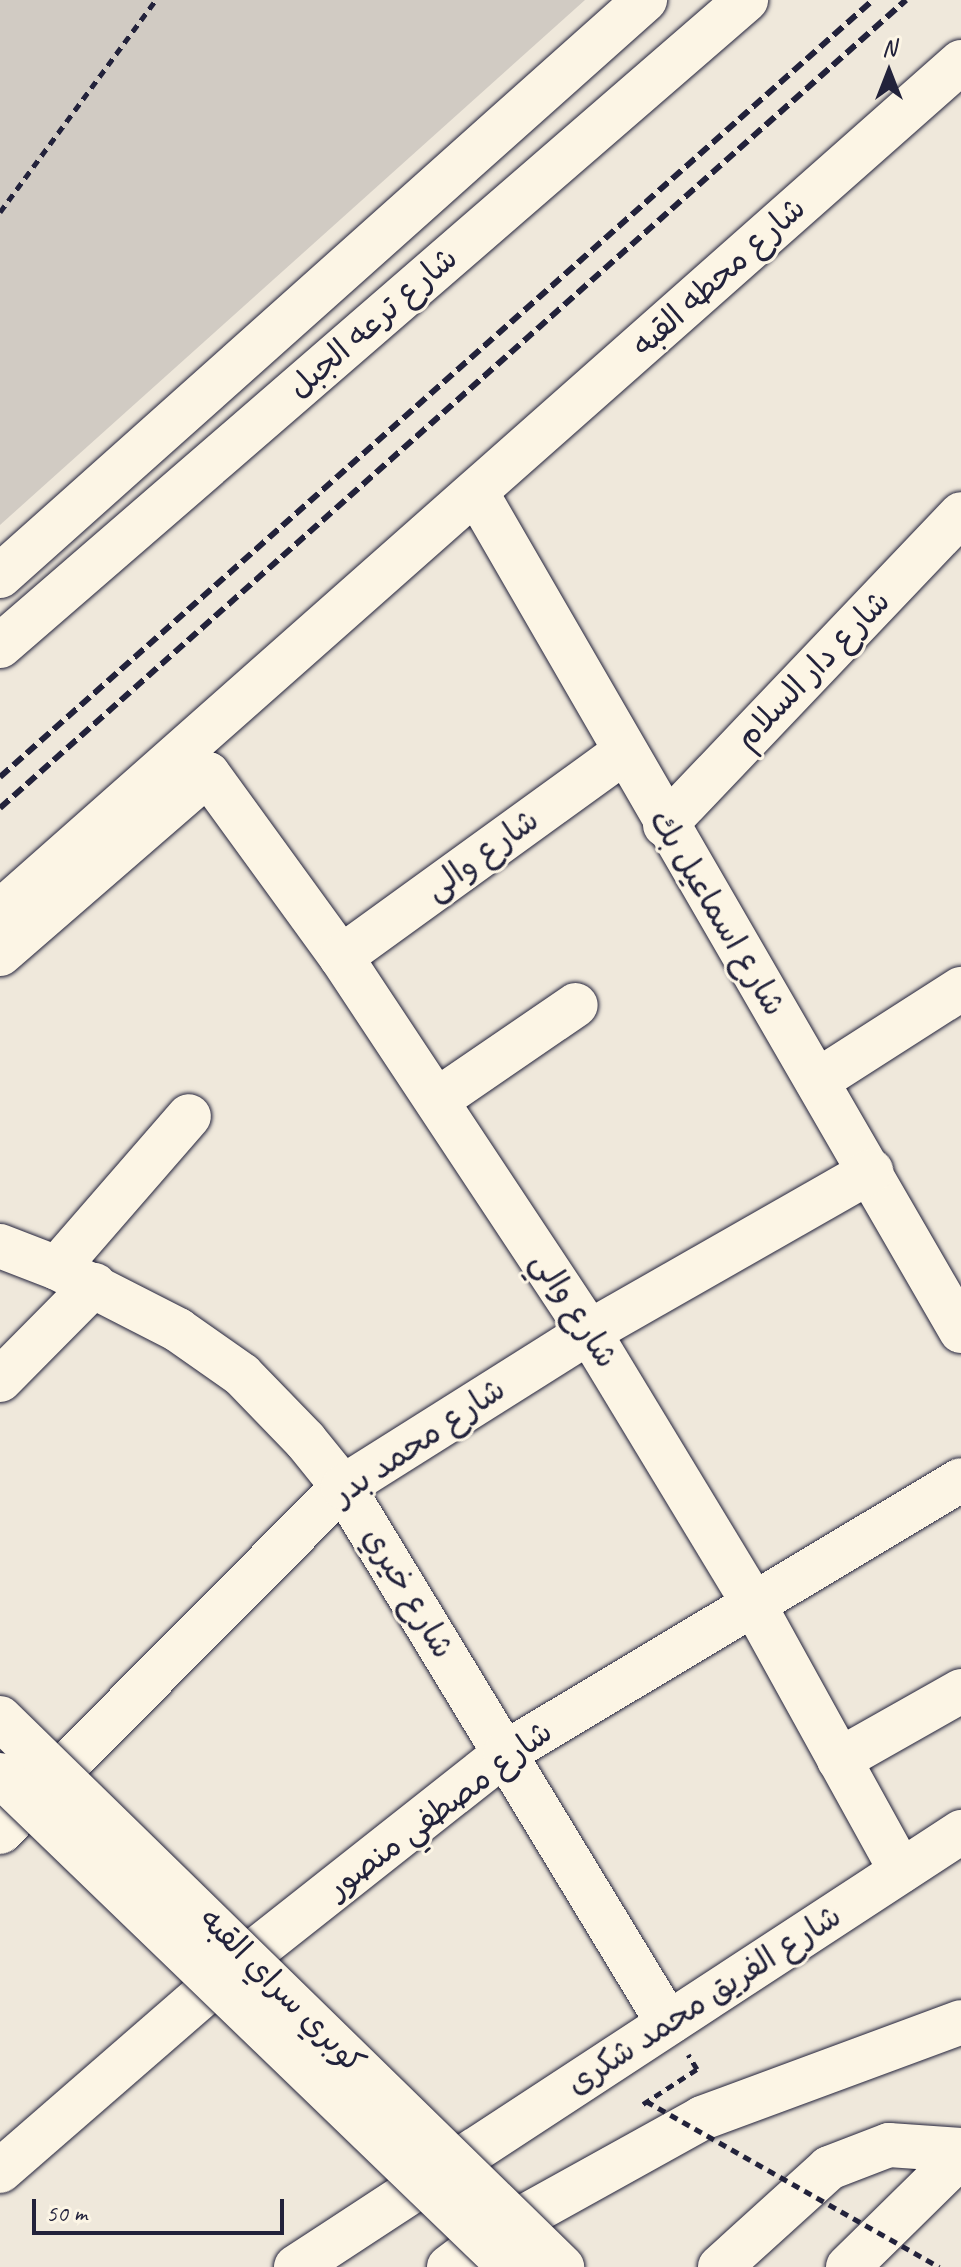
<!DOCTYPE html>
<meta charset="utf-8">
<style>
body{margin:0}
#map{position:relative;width:961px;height:2267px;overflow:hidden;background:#efe8db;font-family:Caveat,"Playpen Sans Arabic",sans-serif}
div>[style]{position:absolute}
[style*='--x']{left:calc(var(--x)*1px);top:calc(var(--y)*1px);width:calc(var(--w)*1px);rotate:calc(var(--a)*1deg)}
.green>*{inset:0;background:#d1cbc3}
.path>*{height:5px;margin-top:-2.5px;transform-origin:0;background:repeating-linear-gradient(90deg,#22223b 0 8px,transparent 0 14px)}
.roads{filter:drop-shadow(0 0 2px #22223b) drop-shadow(0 0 2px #22223b)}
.minor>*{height:44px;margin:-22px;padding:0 22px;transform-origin:22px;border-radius:22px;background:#fcf5e5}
.major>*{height:44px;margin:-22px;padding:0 22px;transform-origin:22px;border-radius:22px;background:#fcf5e5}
.rail>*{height:6px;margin-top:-3px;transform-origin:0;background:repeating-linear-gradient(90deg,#22223b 0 12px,transparent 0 18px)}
.path-bridge>*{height:5px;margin-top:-2.5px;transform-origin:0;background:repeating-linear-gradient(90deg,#22223b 0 8px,transparent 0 14px)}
.bridges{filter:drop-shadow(0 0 2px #22223b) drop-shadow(0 0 2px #22223b)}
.major-bridge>*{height:44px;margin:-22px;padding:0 22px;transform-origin:22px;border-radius:22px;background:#fcf5e5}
span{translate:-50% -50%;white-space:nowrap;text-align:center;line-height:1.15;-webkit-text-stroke:6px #fcf5e5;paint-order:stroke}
.street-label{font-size:32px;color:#22223b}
.north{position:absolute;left:849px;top:32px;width:80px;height:80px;-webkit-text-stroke:6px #fcf5e5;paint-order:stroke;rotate:0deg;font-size:22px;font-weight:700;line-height:32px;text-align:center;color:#22223b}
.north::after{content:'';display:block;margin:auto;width:28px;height:36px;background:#22223b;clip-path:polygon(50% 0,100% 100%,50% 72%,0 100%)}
.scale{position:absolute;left:32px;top:2199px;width:252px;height:36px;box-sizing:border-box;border:4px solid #22223b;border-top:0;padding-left:10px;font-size:24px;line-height:28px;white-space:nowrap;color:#22223b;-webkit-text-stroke:6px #fcf5e5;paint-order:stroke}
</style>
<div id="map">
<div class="green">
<i style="clip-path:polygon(0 0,585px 0,0 525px)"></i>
</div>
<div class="path">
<i style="--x:0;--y:212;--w:263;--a:-53.7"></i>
<i style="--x:643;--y:2104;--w:64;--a:-32.9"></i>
<i style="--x:697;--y:2069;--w:17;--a:-121"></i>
</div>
<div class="roads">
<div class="minor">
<i style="--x:476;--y:492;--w:969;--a:59.97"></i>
<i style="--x:665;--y:825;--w:429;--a:-46.4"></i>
<i style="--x:0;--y:954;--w:275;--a:-40.9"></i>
<i style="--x:208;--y:774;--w:226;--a:54"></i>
<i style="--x:341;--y:957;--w:450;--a:56.5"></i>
<i style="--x:589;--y:1332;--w:317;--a:58.8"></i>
<i style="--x:753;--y:1603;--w:306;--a:61.1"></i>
<i style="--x:341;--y:957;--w:349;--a:-35.9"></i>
<i style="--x:817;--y:1081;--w:171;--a:-32.6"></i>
<i style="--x:437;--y:1100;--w:168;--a:-34.4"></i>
<i style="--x:0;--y:1246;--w:61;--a:21.1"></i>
<i style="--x:57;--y:1268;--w:136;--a:27.1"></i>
<i style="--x:178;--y:1330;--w:78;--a:35.1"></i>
<i style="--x:242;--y:1375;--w:91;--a:45.9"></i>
<i style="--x:305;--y:1440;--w:60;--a:51"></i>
<i style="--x:343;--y:1487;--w:627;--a:58.77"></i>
<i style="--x:57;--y:1268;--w:201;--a:-49"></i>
<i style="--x:0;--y:1380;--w:134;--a:-45.3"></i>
<i style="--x:839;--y:1760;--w:140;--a:-29.5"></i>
<i style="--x:0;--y:1832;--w:486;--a:-45.2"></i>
<i style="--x:343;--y:1487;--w:291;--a:-32.2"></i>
<i style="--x:589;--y:1332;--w:325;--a:-29.7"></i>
<i style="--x:0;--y:2171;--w:320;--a:-41"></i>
<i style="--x:242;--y:1961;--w:335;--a:-38.3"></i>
<i style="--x:505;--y:1753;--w:531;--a:-30.91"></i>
<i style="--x:296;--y:2267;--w:795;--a:-33.19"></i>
<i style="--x:720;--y:2267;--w:147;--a:-42.2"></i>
<i style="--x:829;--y:2168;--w:64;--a:-21"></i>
<i style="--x:889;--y:2145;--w:72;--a:4"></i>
</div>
<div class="major">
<i style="--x:0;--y:576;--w:865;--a:-41.77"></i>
<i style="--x:0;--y:646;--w:987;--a:-40.89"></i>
<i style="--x:0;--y:912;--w:1283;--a:-41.49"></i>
<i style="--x:449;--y:2267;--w:55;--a:-36.9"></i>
<i style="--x:493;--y:2234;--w:239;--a:-29"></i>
<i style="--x:702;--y:2118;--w:276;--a:-20.3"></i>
<i style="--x:848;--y:2267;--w:158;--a:-44.5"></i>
</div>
</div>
<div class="rail">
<i style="--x:0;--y:777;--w:1169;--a:-41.67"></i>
<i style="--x:0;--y:808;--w:1214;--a:-41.73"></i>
</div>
<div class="path-bridge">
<i style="--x:646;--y:2101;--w:337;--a:29.5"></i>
</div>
<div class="bridges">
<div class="major-bridge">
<i style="--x:0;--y:1718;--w:786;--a:44.33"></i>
<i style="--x:0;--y:1775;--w:709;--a:43.97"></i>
</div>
</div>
<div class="street-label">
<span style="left:719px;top:277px;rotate:-42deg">شارع محطه القبه</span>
<span style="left:373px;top:323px;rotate:-41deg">شارع ترعه الجبل</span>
<span style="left:813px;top:670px;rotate:-46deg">شارع دار السلام</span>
<span style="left:482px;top:855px;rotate:-36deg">شارع والى</span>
<span style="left:717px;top:913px;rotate:59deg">شارع اسماعيل بك</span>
<span style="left:574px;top:1310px;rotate:57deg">شارع والي</span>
<span style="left:419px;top:1442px;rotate:-34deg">شارع محمد بدر</span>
<span style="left:408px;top:1593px;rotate:59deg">شارع خيري</span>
<span style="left:440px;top:1810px;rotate:-37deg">شارع مصطفي منصور</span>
<span style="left:282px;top:1991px;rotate:45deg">كوبري سراي القبه</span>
<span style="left:704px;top:2000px;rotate:-33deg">شارع الفريق محمد شكرى</span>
</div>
<div class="north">N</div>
<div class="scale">50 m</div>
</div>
